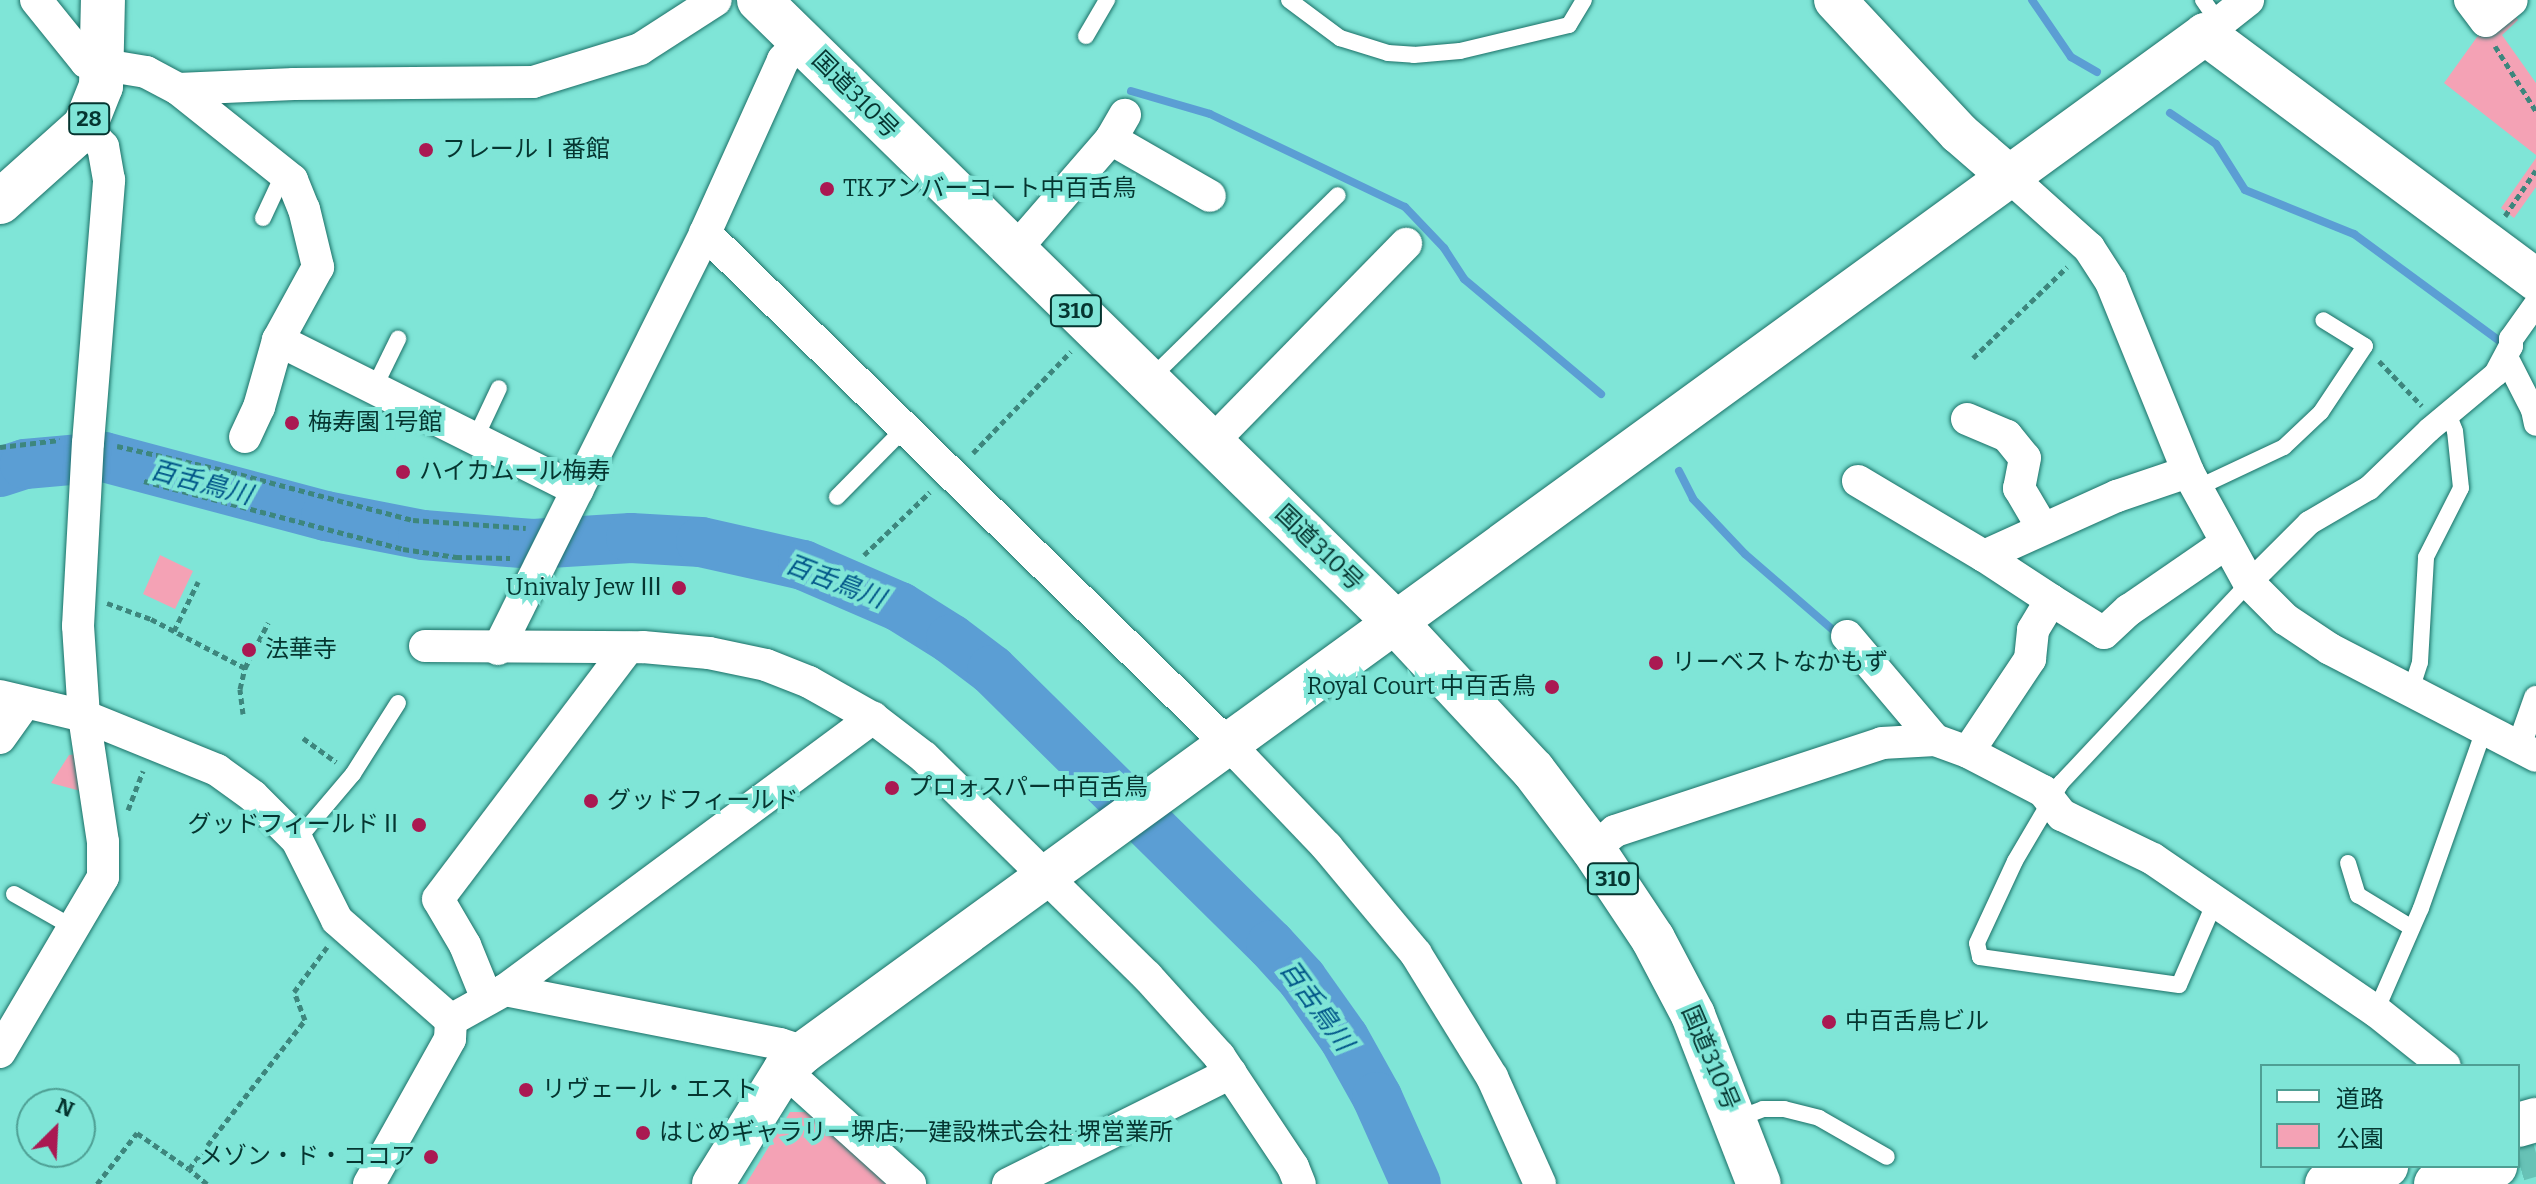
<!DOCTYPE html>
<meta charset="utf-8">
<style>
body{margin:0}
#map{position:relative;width:2536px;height:1184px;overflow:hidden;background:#7fe5d7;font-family:Bitter,"Noto Sans JP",serif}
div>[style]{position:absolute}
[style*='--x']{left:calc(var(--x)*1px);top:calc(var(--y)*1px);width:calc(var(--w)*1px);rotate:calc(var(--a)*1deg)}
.green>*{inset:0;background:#f4a2b5}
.stream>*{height:8px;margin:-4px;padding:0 4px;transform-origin:4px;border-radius:4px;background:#5b9ed4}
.river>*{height:50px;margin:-25px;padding:0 25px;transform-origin:25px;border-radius:25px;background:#5b9ed4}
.primary-tunnel>*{height:44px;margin-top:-22px;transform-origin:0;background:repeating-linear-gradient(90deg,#67c2b6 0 44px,transparent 0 66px)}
.path>*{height:5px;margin-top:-2.5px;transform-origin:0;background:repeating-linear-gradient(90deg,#3d867d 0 6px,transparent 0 10px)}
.roads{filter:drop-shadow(0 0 2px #1b7067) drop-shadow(0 0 2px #1b7067)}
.service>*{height:16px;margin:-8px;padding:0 8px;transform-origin:8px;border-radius:8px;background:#fff}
.pedestrian>*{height:24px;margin:-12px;padding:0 12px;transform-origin:12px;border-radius:12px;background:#fff}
.minor>*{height:32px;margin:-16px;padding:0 16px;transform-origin:16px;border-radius:16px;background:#fff}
.tertiary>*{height:42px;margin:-21px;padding:0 21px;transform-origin:21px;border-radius:21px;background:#fff}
.primary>*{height:44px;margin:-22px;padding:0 22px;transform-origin:22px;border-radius:22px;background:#fff}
.trunk>*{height:44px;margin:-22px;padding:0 22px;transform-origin:22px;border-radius:22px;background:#fff}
.dots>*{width:22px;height:22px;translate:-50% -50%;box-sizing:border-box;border:4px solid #7fe5d7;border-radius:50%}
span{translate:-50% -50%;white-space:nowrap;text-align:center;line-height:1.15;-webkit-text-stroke:8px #7fe5d7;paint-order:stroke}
.shield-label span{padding:2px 6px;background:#7fe5d7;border:2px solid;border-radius:6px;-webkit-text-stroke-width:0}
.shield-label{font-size:22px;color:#053530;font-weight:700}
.street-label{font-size:24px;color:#053530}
.poi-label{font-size:24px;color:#053530}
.left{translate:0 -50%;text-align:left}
.right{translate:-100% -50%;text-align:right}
.water-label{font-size:26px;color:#058;font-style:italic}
.legend{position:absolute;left:2260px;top:1064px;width:260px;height:104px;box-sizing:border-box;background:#7fe5d7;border:2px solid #4e9f94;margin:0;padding:10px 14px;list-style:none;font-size:24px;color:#053530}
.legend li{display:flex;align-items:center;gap:16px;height:40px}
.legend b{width:40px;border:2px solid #4e9f94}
.north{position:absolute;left:16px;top:1088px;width:80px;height:80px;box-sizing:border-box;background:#7fe5d7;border:2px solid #4e9f94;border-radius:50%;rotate:24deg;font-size:22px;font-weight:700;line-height:32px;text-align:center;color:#053530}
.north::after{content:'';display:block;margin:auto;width:28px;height:36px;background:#aa1952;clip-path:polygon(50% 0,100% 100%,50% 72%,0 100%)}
</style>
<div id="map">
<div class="green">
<i style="clip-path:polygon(2512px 10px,2518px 20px,2502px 35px,2536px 83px,2536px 155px,2444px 83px,2477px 37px)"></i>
<i style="clip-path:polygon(2536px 158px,2536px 187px,2514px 218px,2501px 208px)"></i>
<i style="clip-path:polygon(160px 555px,193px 571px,175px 609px,143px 594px)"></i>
<i style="clip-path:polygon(77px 754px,84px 792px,51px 783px,69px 755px)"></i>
<i style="clip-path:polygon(790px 1112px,806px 1112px,889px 1184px,746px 1184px)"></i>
</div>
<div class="stream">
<i style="--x:2032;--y:0;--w:69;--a:55.6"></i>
<i style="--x:2071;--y:57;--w:30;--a:30"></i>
<i style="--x:1131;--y:91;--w:82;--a:16.2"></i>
<i style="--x:1210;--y:114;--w:216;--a:25.5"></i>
<i style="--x:1405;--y:207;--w:57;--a:46.4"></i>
<i style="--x:1444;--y:248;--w:37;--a:57"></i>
<i style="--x:1464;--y:279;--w:179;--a:40"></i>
<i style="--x:2170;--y:113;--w:55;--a:34"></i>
<i style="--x:2216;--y:144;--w:54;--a:57.8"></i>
<i style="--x:2245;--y:190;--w:118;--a:22"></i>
<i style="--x:2354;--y:234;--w:187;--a:36.3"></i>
<i style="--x:1679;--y:471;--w:31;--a:63"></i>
<i style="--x:1693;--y:499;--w:76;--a:46.6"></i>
<i style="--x:1745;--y:554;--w:125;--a:40.8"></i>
</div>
<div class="river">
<i style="--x:0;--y:472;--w:26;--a:-18"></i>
<i style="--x:25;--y:464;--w:79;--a:-5.1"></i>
<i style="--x:104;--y:457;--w:230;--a:14.9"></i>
<i style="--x:326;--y:516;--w:99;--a:11.1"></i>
<i style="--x:423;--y:535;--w:110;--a:4.7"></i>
<i style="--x:533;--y:544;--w:98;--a:-3.5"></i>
<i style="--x:631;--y:538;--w:70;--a:3.3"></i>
<i style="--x:701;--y:542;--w:105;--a:12.7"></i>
<i style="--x:803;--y:565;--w:106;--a:23.4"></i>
<i style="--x:900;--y:607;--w:60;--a:32.1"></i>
<i style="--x:951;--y:639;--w:51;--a:37.1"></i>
<i style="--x:992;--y:670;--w:392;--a:44.6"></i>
<i style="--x:1271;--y:945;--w:46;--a:47.6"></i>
<i style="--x:1302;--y:979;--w:72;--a:54.6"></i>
<i style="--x:1344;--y:1038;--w:68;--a:60.8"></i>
<i style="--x:1377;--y:1097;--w:95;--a:65.9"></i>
</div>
<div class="primary-tunnel">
<i style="--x:2518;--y:1159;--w:19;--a:-16"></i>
</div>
<div class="path">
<i style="--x:2495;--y:46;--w:77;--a:57.8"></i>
<i style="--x:2505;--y:216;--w:55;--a:-56"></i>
<i style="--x:1973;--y:358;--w:131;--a:-44.1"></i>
<i style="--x:2379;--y:361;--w:62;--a:46.3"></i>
<i style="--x:117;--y:446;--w:117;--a:12.8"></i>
<i style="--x:231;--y:472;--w:188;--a:14.8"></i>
<i style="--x:413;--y:520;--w:113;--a:4"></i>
<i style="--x:0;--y:447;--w:60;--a:-6.7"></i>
<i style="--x:973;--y:453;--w:141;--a:-46.1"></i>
<i style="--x:144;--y:481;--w:268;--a:14.7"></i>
<i style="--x:403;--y:549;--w:54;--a:8.6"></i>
<i style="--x:456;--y:557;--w:54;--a:1.1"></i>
<i style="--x:864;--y:555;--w:91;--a:-43.7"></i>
<i style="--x:107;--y:603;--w:47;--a:20"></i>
<i style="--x:151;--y:619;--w:106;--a:27.5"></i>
<i style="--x:174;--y:631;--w:55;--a:-63.9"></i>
<i style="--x:243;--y:714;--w:25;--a:-97"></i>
<i style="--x:240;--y:689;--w:22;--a:-77"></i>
<i style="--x:245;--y:668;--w:51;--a:-62.9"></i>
<i style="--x:303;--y:738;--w:41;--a:36"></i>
<i style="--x:128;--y:810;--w:42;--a:-69"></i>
<i style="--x:97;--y:1184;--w:65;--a:-51.9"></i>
<i style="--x:137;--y:1133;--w:63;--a:34.7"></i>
<i style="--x:207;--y:1184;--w:23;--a:-140"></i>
<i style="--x:189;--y:1169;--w:189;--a:-52.1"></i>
<i style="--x:305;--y:1020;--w:30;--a:-111"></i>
<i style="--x:294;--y:992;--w:56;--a:-53.7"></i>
</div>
<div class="roads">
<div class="service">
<i style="--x:1289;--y:0;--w:64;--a:36.7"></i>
<i style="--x:1340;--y:38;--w:50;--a:17.4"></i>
<i style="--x:1388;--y:53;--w:26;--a:4"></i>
<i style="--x:1414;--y:55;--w:46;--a:-5"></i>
<i style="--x:1460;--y:51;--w:112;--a:-13.4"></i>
<i style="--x:1569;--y:25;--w:29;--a:-59"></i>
<i style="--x:2203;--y:0;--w:28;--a:55"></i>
<i style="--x:1086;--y:36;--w:42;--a:-59.7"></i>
<i style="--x:263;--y:218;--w:50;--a:-65"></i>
<i style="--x:1149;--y:380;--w:264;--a:-44.4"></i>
<i style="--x:374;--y:388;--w:55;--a:-63.9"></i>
<i style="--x:475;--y:439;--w:56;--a:-64.8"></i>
<i style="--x:2197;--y:488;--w:96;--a:-25.2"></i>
<i style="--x:2284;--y:447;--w:51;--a:-43.4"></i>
<i style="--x:2321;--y:412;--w:79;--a:-56.3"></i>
<i style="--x:2365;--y:346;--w:49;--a:-148.2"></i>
<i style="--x:837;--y:497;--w:97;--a:-45.4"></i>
<i style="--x:2411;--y:690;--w:29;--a:-72"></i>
<i style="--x:2420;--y:662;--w:105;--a:-86.7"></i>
<i style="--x:2426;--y:557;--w:77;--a:-63.1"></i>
<i style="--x:2461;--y:488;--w:57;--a:-96"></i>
<i style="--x:2455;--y:431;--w:18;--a:-112"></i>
<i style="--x:297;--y:840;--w:87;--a:-49.7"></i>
<i style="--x:353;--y:774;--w:84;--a:-57.6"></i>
<i style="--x:2348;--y:863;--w:34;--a:73"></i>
<i style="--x:2358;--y:895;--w:63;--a:31.4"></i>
<i style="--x:14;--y:894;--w:69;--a:29.5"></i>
<i style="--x:2215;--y:902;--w:90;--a:113.4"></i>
<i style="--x:2179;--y:985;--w:201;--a:-172"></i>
<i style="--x:1980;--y:957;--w:14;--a:-102"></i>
<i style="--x:1977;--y:943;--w:90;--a:-65.1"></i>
<i style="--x:2015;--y:861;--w:91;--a:-59.5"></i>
<i style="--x:2061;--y:783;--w:274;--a:-46.8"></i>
<i style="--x:2376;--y:1011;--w:112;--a:-66.4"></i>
<i style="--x:2421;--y:908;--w:192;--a:-70.5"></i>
<i style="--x:1737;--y:1119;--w:28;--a:-21"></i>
<i style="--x:1763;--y:1109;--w:21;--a:0"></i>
<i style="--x:1784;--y:1109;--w:36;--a:14"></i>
<i style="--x:1819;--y:1118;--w:78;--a:29.8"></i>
</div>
<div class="pedestrian">
<i style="--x:2506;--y:357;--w:59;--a:63"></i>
<i style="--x:2533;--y:410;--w:14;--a:78"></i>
<i style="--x:2249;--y:583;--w:85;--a:-45"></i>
<i style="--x:2309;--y:523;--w:69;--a:-30.3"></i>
<i style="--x:2369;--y:488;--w:83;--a:-44"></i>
<i style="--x:2429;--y:430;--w:87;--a:-39.9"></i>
<i style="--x:2496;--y:374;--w:32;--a:-62"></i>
<i style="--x:2511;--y:346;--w:7;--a:-90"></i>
<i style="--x:2511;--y:339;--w:43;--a:-54.5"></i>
<i style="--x:2519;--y:746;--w:51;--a:-70.5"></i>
</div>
<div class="minor">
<i style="--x:36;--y:0;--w:80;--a:51.1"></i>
<i style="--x:86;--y:62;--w:61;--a:9.5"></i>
<i style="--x:146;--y:72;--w:36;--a:28"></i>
<i style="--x:178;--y:89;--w:146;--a:38.6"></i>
<i style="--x:292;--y:180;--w:31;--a:68"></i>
<i style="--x:304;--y:209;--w:60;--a:76.4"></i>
<i style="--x:318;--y:267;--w:83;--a:118.7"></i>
<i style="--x:278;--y:340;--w:70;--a:105.8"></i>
<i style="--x:259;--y:407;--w:33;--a:115"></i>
<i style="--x:2470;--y:0;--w:26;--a:53"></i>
<i style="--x:2486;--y:21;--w:33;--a:-39"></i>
<i style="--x:2205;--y:34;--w:55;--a:-38.3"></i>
<i style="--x:178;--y:89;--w:116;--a:-2.5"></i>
<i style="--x:294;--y:84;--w:239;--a:-0.5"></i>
<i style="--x:533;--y:82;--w:112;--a:-17.1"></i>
<i style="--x:640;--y:49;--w:90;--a:-32.8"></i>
<i style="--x:1111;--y:139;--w:114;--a:29.9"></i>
<i style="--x:2011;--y:178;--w:105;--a:41.9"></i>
<i style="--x:2089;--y:248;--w:40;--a:57.1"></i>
<i style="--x:2111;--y:282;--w:205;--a:67.9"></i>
<i style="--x:2188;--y:472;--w:127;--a:61.2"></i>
<i style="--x:2249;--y:583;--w:51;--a:45"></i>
<i style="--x:2285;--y:619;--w:54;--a:33.7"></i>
<i style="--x:2330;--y:649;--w:232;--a:27.4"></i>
<i style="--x:705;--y:233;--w:751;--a:44.35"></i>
<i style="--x:1242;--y:758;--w:123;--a:46.3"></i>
<i style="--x:1327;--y:847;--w:139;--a:50.2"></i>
<i style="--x:1416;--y:954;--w:145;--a:58.3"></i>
<i style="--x:1492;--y:1077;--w:117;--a:65.8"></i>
<i style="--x:1014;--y:251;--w:148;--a:-49.1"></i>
<i style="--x:1111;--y:139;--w:28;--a:-60"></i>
<i style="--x:278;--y:340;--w:335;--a:26.6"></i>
<i style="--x:1967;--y:419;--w:43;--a:23"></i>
<i style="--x:2007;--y:436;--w:28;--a:51"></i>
<i style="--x:2025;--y:458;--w:31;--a:101"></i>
<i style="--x:2019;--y:488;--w:45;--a:59.5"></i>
<i style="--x:1211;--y:443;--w:279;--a:-45.6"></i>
<i style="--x:1858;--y:481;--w:147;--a:30.8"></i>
<i style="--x:1984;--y:556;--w:146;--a:-24.3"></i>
<i style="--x:2117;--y:496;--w:75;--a:-18.7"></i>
<i style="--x:1984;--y:556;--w:80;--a:33.3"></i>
<i style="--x:1847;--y:636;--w:136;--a:49.8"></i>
<i style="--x:425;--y:646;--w:218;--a:0.3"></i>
<i style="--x:643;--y:647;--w:66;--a:5.2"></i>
<i style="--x:709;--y:653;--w:58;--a:11.9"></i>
<i style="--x:766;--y:665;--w:46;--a:21.6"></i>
<i style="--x:809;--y:682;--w:73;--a:29.4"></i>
<i style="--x:873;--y:718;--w:64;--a:37.4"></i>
<i style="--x:924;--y:757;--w:313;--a:44.5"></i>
<i style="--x:1147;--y:976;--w:108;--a:48"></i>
<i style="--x:1219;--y:1056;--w:133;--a:56.3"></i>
<i style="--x:1293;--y:1167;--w:18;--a:68"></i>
<i style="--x:498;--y:649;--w:465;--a:-63.5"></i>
<i style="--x:705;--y:233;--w:190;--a:-65.7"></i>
<i style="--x:783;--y:60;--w:25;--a:-48"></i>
<i style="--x:0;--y:696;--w:86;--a:13.4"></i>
<i style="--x:84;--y:716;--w:144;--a:22.1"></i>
<i style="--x:217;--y:770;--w:44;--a:35.8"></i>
<i style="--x:253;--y:796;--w:62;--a:45"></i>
<i style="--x:297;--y:840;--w:89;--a:63.4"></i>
<i style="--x:337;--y:920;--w:152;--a:41.3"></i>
<i style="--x:0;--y:738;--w:43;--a:-54.5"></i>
<i style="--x:1968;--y:752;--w:112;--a:-56.3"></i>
<i style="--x:2030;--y:659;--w:29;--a:-84"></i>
<i style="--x:2033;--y:630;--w:35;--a:-59"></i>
<i style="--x:2051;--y:600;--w:62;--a:31.9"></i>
<i style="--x:2104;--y:633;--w:34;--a:-43"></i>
<i style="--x:2129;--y:610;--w:116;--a:-34.5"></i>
<i style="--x:1593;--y:849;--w:28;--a:-39"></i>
<i style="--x:1615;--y:831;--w:281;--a:-18.2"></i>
<i style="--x:1882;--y:743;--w:53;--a:-3.2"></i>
<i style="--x:1935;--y:740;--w:35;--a:20"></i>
<i style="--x:1968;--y:752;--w:85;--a:27.5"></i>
<i style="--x:2043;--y:791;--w:31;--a:52"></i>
<i style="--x:2062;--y:815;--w:101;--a:25.8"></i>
<i style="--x:2153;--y:859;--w:270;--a:34.3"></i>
<i style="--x:2376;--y:1011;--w:88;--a:38.6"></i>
<i style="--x:505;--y:990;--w:280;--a:11.1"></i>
<i style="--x:780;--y:1044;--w:25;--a:18"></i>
<i style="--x:487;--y:999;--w:58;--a:-112.2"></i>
<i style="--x:465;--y:945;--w:53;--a:-120.4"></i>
<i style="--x:438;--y:899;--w:315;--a:-52.9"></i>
<i style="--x:0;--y:1052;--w:203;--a:-59.5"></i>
<i style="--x:103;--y:877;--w:35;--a:-90"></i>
<i style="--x:103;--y:842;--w:127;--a:-98.6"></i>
<i style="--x:84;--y:716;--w:90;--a:-93.8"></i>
<i style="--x:78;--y:626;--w:183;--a:-86.9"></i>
<i style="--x:88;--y:443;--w:264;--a:-85.4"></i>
<i style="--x:109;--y:180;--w:34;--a:-100"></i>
<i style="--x:103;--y:147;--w:28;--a:-131"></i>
<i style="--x:784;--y:1070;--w:170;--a:42.1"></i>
<i style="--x:369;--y:1184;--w:166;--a:-60.8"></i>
<i style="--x:450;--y:1039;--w:19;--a:-87"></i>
<i style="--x:451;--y:1020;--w:62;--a:-29.1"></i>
<i style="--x:505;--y:990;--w:458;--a:-36.5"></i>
<i style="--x:1008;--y:1184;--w:249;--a:-26.5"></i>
</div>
<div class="tertiary">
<i style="--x:1835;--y:0;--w:182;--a:47"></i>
<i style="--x:1959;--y:133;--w:69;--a:40.9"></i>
<i style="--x:713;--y:1184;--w:134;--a:-58.1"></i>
<i style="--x:784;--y:1070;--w:27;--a:-42"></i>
<i style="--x:804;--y:1052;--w:1732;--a:-36"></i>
<i style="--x:2205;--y:34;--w:412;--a:36.6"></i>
</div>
<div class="primary">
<i style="--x:0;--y:202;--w:114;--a:-41.8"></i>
<i style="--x:85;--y:126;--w:43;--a:-68.2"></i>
<i style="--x:101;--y:86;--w:86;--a:-88.7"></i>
<i style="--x:2518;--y:1125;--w:19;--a:-16"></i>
<i style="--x:2327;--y:1184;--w:62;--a:-17"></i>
<i style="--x:2436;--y:1184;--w:62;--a:-17"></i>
</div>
<div class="trunk">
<i style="--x:759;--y:0;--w:888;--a:44.36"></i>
<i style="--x:1394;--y:621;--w:204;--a:47"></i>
<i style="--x:1533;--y:770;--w:99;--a:52.8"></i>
<i style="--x:1593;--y:849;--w:108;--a:56.3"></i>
<i style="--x:1653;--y:939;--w:86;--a:62.2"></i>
<i style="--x:1693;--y:1015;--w:181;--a:68.7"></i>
</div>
</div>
<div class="dots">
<i style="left:426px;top:150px;background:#aa1952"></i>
<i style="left:827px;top:189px;background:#aa1952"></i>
<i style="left:292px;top:423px;background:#aa1952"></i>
<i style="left:403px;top:472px;background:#aa1952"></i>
<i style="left:679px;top:588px;background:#aa1952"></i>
<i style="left:249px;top:650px;background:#aa1952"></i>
<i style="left:1656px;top:663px;background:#aa1952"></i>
<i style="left:1552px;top:687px;background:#aa1952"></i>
<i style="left:892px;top:788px;background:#aa1952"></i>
<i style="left:591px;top:801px;background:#aa1952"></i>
<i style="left:419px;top:825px;background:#aa1952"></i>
<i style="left:1829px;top:1022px;background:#aa1952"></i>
<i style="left:526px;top:1090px;background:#aa1952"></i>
<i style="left:643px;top:1133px;background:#aa1952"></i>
<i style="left:431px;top:1157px;background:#aa1952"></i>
</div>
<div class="shield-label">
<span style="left:89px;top:119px">28</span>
<span style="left:1076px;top:311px">310</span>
<span style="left:1613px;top:879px">310</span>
</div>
<div class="street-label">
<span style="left:855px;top:95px;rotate:45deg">国道310号</span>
<span style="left:1319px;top:548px;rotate:44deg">国道310号</span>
<span style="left:1710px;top:1058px;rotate:67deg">国道310号</span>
</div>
<div class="poi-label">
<span class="left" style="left:442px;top:150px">フレールⅠ番館</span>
<span class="left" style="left:843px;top:189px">TKアンバーコート中百舌鳥</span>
<span class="left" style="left:308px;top:423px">梅寿園 1号館</span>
<span class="left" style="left:419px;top:472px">ハイカムール梅寿</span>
<span class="right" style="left:663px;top:588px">Univaly Jew Ⅲ</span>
<span class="left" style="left:265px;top:650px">法華寺</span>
<span class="left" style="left:1672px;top:663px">リーベストなかもず</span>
<span class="right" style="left:1536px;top:687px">Royal Court 中百舌鳥</span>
<span class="left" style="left:908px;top:788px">プロォスパー中百舌鳥</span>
<span class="left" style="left:607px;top:801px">グッドフィールド</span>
<span class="right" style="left:403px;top:825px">グッドフィールドⅡ</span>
<span class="left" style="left:1845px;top:1022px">中百舌鳥ビル</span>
<span class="left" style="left:542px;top:1090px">リヴェール・エスト</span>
<span class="left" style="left:659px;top:1133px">はじめギャラリー堺店;一建設株式会社 堺営業所</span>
<span class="right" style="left:415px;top:1157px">メゾン・ド・ココア</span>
</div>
<div class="water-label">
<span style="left:201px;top:483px;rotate:15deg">百舌鳥川</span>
<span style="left:835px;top:582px;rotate:21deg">百舌鳥川</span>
<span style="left:1316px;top:1006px;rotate:54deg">百舌鳥川</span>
</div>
<ul class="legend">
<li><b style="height:10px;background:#fff"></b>道路</li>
<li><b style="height:22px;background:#f4a2b5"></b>公園</li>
</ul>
<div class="north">N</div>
</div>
